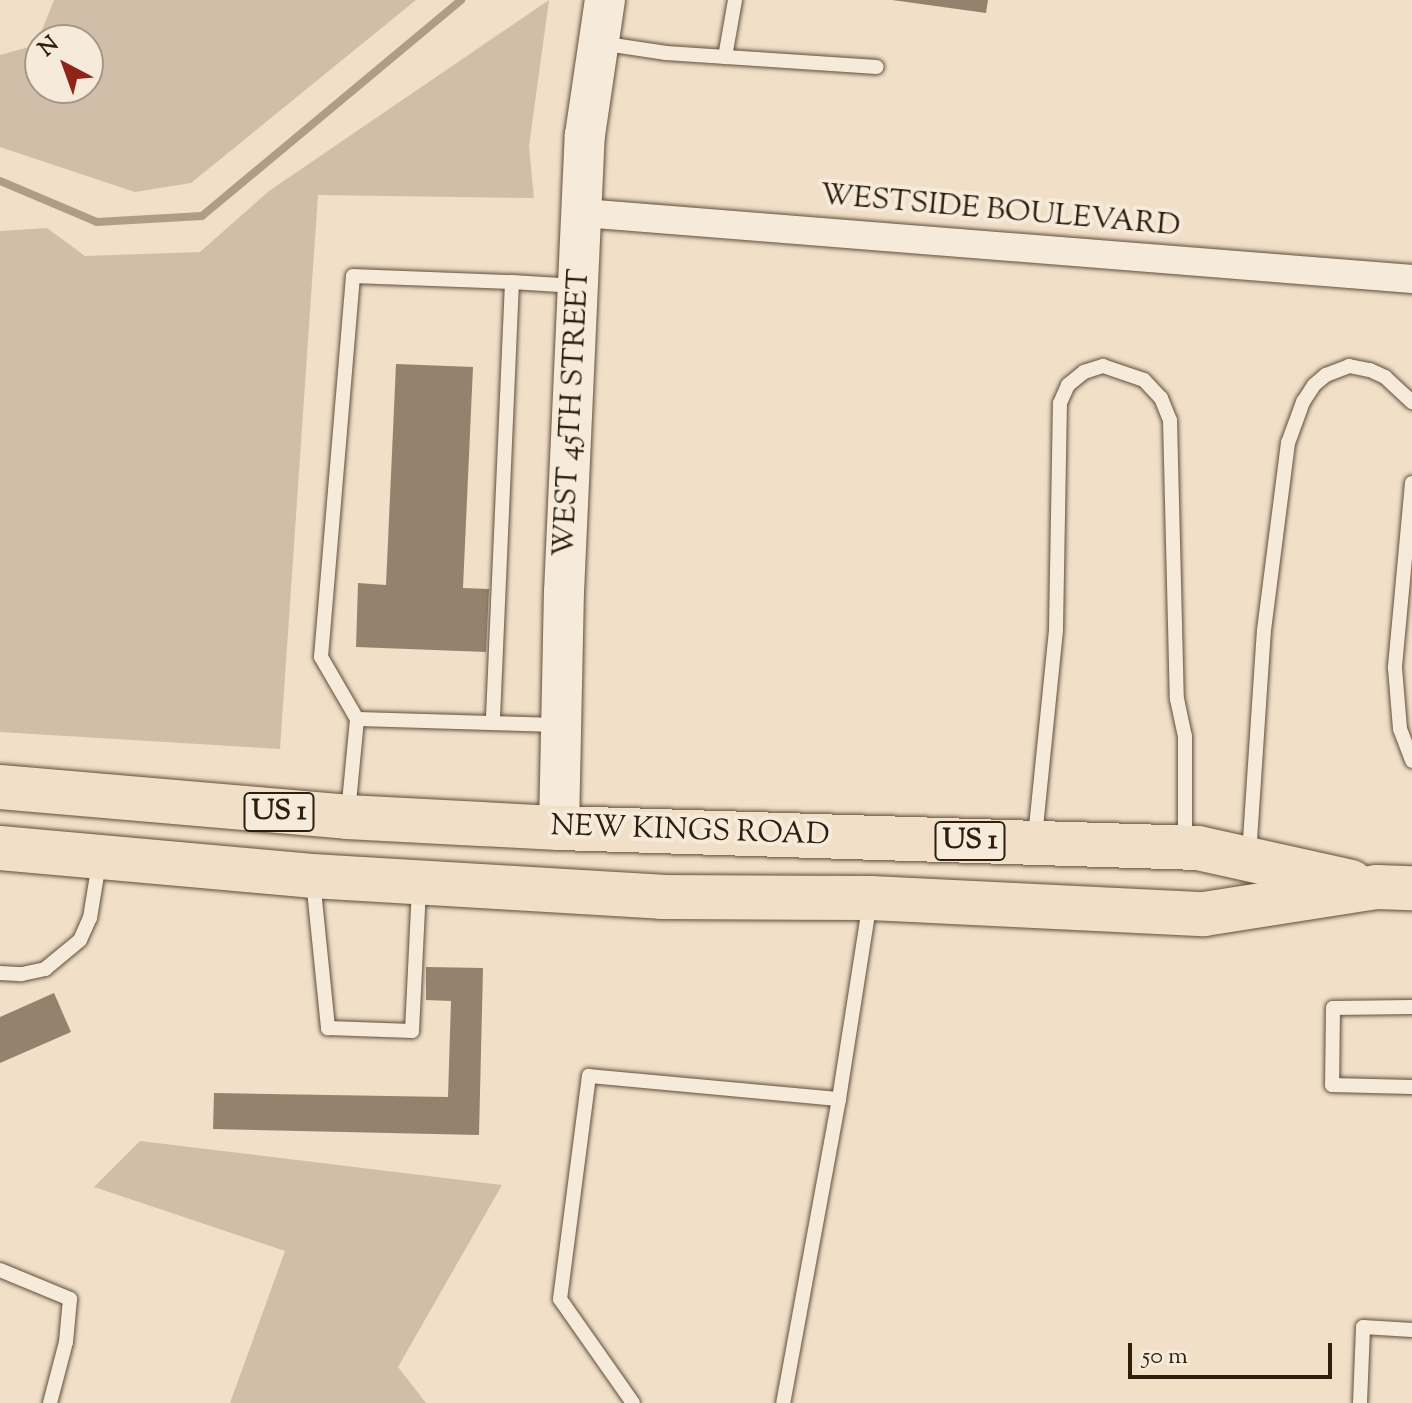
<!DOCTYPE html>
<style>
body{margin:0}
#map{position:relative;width:1412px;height:1403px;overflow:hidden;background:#f1dfc7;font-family:"Sorts Mill Goudy",serif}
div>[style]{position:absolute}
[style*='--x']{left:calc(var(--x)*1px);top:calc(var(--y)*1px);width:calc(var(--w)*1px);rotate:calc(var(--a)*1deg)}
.green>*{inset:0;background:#d0bea8}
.stream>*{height:8px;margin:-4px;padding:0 4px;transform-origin:4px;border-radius:4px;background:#af9d88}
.building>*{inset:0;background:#94826e}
.roads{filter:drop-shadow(0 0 2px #604e3c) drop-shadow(0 0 2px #604e3c)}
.lane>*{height:14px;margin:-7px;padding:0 7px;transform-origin:7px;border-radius:7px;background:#f6eadb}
.street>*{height:28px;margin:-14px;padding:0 14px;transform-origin:14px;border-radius:14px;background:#f6eadb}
.secondary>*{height:40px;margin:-20px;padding:0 20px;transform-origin:20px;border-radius:20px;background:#f6eadb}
.highway>*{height:44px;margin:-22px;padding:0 22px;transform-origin:22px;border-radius:22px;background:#f1dfc7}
span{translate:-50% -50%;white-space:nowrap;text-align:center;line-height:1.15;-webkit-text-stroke:8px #f6eadb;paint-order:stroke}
.shield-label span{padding:2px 6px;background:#f6eadb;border:2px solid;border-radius:6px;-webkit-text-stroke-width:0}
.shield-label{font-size:28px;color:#2f1e0e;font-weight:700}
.street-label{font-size:30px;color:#2f1e0e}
.north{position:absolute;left:24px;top:24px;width:80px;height:80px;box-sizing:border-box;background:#f6eadb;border:2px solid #a69889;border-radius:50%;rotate:319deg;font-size:22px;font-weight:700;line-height:32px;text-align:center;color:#2f1e0e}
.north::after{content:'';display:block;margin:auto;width:28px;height:36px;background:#8f2418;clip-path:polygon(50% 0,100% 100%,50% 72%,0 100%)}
.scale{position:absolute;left:1128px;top:1343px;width:204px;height:36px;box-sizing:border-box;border:4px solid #2f1e0e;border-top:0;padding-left:10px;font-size:24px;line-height:28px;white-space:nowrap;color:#2f1e0e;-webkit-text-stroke:6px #f6eadb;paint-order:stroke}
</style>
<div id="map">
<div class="green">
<i style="clip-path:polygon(evenodd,54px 0,416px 0,191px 183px,135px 192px,0 147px,0 55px,36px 45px,54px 0,88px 40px,88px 88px,40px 88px,40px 40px,88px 40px)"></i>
<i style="clip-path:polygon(549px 0,529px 146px,534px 198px,318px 195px,280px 749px,0 732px,0 231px,47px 228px,85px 256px,200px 252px,269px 191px)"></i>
<i style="clip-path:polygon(140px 1141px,502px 1185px,398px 1367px,426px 1403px,230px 1403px,285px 1251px,94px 1187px)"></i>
</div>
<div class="stream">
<i style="--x:0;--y:181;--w:105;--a:22.9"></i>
<i style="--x:97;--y:222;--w:105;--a:-3.3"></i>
<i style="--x:202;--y:216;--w:337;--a:-39.8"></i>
</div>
<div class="building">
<i style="clip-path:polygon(892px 0,988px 0,986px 13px)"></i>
<i style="clip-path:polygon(396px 364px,473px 367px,463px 588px,489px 589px,486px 652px,356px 647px,358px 583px,386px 585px)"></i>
<i style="clip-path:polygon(426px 967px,483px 968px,479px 1135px,213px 1129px,214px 1093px,448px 1097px,451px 1001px,426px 1000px)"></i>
<i style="clip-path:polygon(54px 993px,71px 1032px,0 1063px,0 1017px)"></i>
</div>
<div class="roads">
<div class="lane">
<i style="--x:600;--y:43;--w:67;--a:8.6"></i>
<i style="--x:666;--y:53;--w:211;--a:3.8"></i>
<i style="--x:725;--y:57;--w:58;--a:-80"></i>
<i style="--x:512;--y:282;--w:64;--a:3.6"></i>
<i style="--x:1412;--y:483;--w:186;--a:95.3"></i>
<i style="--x:1395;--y:668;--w:61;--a:85.3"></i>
<i style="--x:1400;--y:729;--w:34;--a:69"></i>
<i style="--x:357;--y:719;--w:72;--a:-120.1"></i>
<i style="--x:321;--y:657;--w:382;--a:-85.2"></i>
<i style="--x:353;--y:276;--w:159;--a:2.2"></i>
<i style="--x:512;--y:282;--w:441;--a:92.5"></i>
<i style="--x:348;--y:813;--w:94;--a:-84.5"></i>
<i style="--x:357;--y:719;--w:201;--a:1.7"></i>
<i style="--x:1035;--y:837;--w:209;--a:-84.2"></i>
<i style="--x:1056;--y:629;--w:226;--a:-89"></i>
<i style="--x:1060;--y:403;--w:20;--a:-66"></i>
<i style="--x:1068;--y:385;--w:21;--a:-39"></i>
<i style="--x:1084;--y:372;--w:20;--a:-18"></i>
<i style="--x:1103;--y:366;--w:43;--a:18.9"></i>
<i style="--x:1144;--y:380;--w:25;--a:47"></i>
<i style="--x:1161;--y:398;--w:24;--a:68"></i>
<i style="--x:1170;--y:420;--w:279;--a:88.6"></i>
<i style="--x:1177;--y:699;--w:38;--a:78"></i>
<i style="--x:1185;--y:736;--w:107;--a:90"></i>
<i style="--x:1249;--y:855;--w:225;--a:-86.2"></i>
<i style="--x:1264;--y:630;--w:189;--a:-82.7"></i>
<i style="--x:1288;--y:443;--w:44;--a:-69.9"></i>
<i style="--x:1303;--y:402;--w:20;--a:-57"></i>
<i style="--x:1314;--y:385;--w:16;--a:-40"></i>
<i style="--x:1326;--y:375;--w:25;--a:-21"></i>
<i style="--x:1349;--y:366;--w:21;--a:11"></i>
<i style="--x:1370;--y:370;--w:17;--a:25"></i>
<i style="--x:1385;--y:377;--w:37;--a:43"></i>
<i style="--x:313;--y:880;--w:149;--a:84.2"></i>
<i style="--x:328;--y:1028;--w:84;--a:2"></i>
<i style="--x:412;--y:1031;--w:143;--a:-87.2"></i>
<i style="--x:0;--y:973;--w:22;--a:3"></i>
<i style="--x:22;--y:974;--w:24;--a:-12"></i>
<i style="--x:45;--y:969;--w:45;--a:-39.6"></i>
<i style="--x:80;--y:940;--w:24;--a:-66"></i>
<i style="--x:90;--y:918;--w:56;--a:-80.7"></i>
<i style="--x:1412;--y:1007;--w:79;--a:179.3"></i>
<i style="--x:1333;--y:1008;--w:77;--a:90.7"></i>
<i style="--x:1332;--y:1085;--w:80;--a:1.4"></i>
<i style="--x:839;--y:1099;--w:199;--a:-81.1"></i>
<i style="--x:0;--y:1270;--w:76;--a:22.5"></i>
<i style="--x:70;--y:1299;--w:43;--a:95.3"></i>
<i style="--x:66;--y:1342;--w:63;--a:104.7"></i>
<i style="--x:633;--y:1403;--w:127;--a:-125.1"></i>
<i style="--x:560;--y:1299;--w:225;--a:-82.6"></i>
<i style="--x:589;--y:1076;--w:251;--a:5.3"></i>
<i style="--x:839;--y:1099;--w:309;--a:100.4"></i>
<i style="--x:1360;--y:1403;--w:76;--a:-87.7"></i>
<i style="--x:1363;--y:1327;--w:49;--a:3.5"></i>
</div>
<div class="street">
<i style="--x:583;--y:213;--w:832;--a:4.55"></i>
</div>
<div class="secondary">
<i style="--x:559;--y:828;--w:236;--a:-88.8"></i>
<i style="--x:564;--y:592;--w:457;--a:-87.4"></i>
<i style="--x:585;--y:135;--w:136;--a:-81.6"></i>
</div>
<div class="highway">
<i style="--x:0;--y:787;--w:348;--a:4.9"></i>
<i style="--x:347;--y:817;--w:212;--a:3"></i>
<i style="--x:559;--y:828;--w:639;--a:1.79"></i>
<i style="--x:1198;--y:848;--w:157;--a:12.5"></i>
<i style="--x:0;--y:848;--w:313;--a:5.1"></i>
<i style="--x:312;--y:876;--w:350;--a:3.4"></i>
<i style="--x:661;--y:897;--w:210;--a:0.3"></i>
<i style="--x:871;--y:898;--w:333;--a:2.8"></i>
<i style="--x:1204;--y:914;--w:175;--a:-8.9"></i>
<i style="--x:1377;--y:887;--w:35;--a:2"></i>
</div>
</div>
<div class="shield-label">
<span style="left:279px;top:812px">US 1</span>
<span style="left:970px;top:841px">US 1</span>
</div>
<div class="street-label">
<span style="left:1000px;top:212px;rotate:5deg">WESTSIDE BOULEVARD</span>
<span style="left:573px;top:413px;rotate:-87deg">WEST 45TH STREET</span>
<span style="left:690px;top:832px;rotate:2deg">NEW KINGS ROAD</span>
</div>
<div class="north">N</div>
<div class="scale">50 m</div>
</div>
